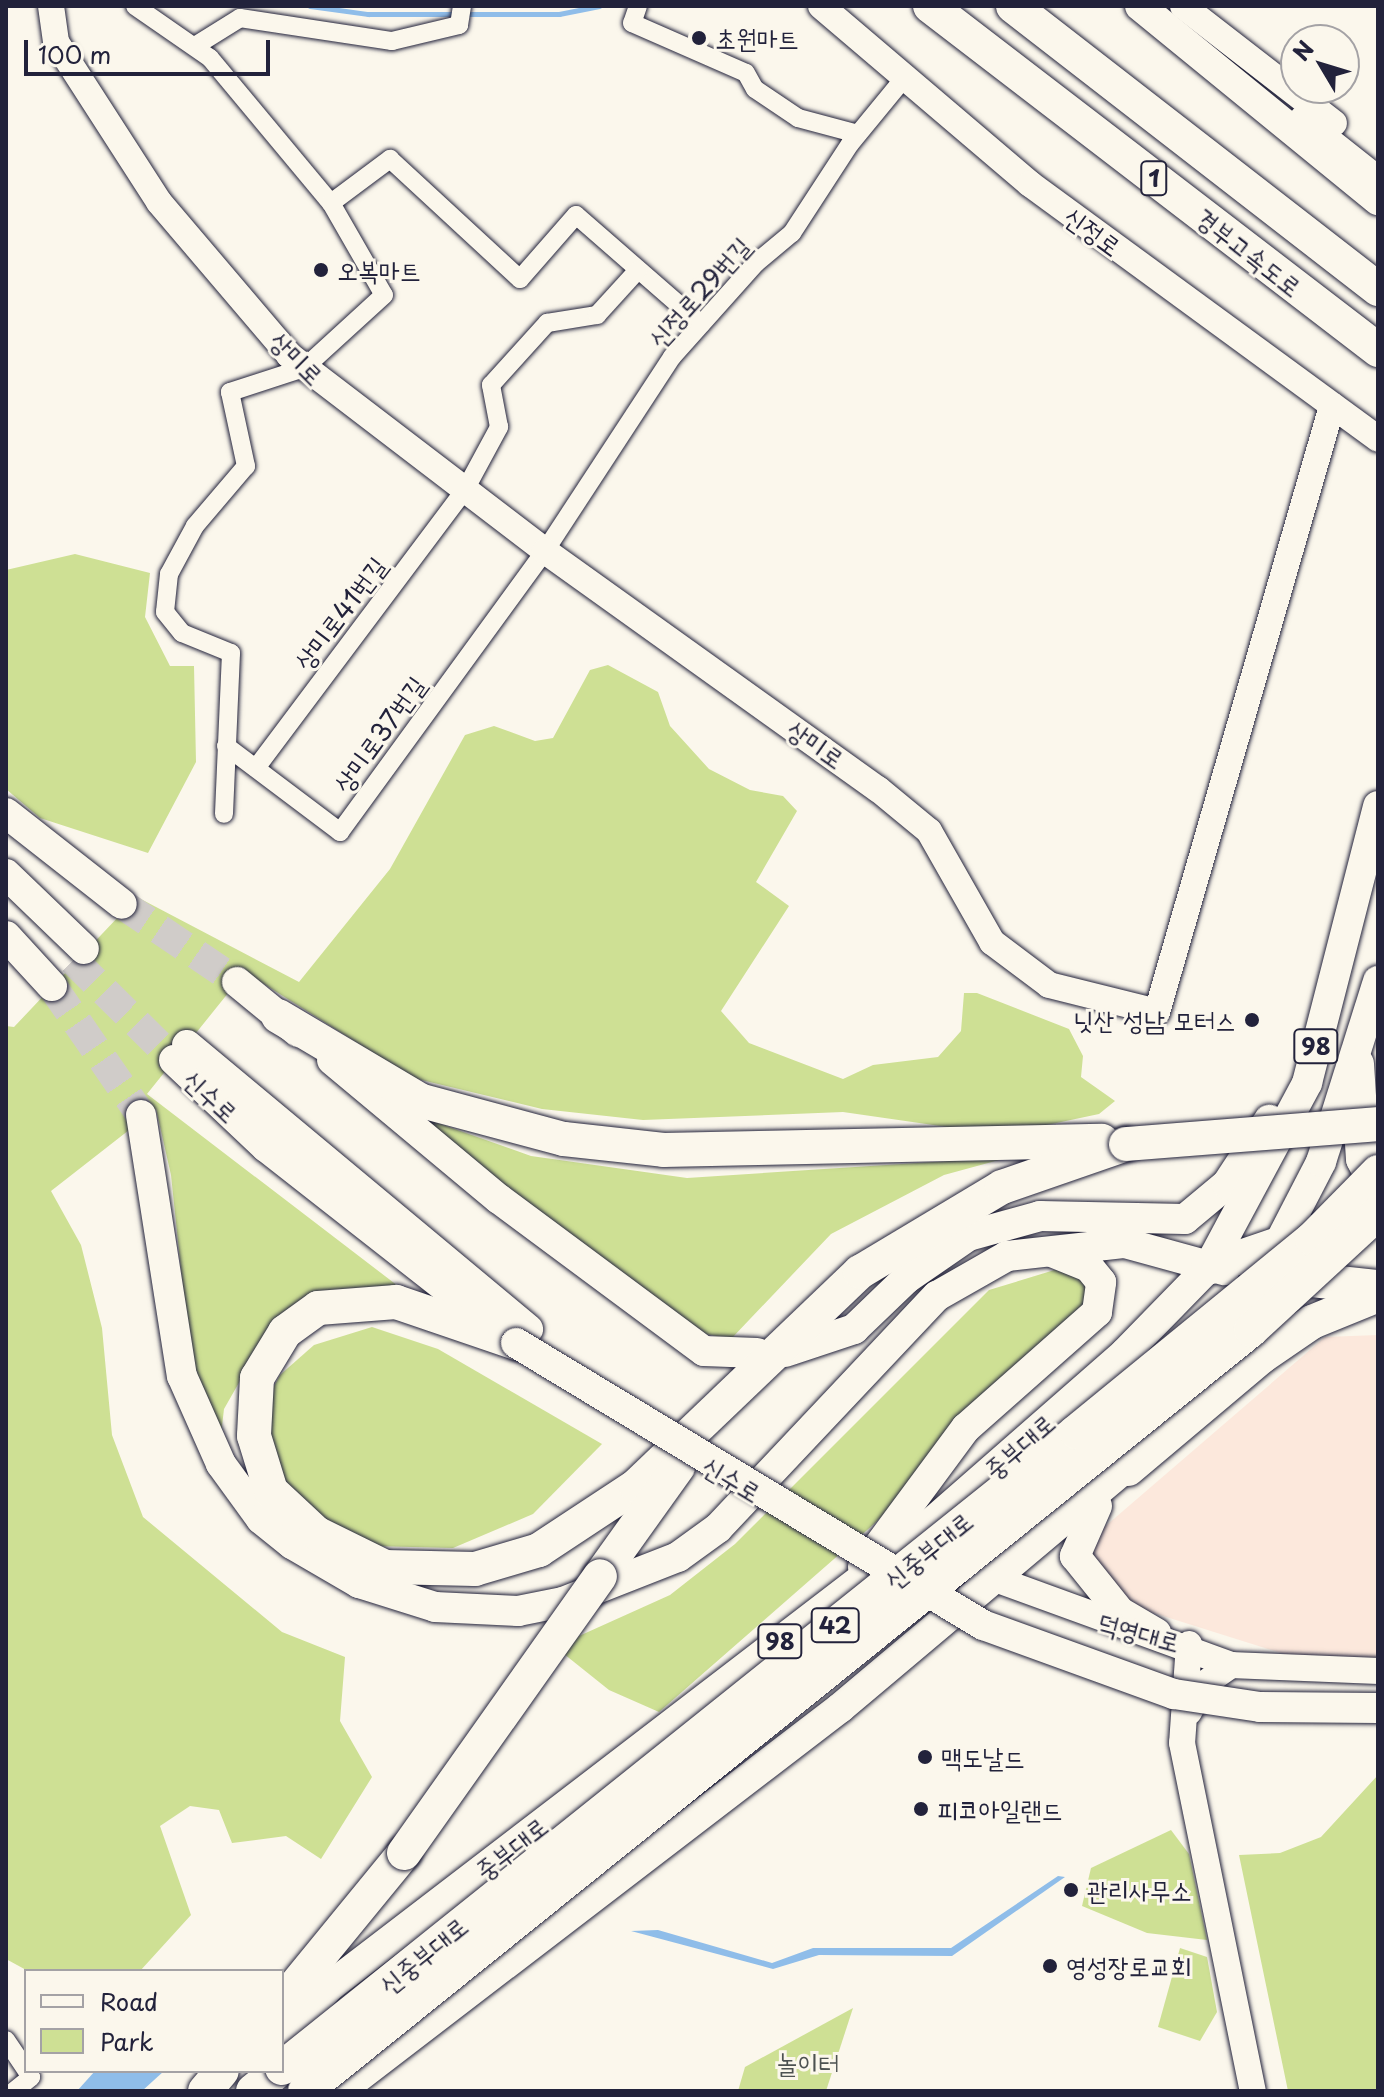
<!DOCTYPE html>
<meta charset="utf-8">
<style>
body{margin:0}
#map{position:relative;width:1384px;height:2097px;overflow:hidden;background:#fbf7ec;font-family:"Playpen Sans","Poor Story",sans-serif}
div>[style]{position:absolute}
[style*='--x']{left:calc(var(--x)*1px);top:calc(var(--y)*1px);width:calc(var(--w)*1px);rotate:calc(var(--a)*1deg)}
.built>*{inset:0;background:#fce8dc}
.green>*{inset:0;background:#cee094}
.water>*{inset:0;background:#8fbde9}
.stream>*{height:5px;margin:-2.5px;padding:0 2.5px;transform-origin:2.5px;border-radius:2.5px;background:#8fbde9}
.primary-tunnel>*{height:30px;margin-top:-15px;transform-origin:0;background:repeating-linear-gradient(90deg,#d0ccc9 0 30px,transparent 0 45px)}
.roads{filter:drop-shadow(0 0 2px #22223b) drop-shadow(0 0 2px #22223b)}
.street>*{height:18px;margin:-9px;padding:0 9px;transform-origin:9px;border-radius:9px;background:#fbf7ec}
.secondary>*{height:26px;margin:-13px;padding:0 13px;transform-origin:13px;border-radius:13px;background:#fbf7ec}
.primary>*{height:30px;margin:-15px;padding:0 15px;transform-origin:15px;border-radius:15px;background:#fbf7ec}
.highway>*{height:34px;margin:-17px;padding:0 17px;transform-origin:17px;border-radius:17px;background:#fbf7ec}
.bridges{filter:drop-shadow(0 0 2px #22223b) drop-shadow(0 0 2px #22223b)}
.primary-bridge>*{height:30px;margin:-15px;padding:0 15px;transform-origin:15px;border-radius:15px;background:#fbf7ec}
.highway-bridge>*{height:34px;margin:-17px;padding:0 17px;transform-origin:17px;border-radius:17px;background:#fbf7ec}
.dots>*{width:22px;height:22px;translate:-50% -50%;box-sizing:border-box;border:4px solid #fbf7ec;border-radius:50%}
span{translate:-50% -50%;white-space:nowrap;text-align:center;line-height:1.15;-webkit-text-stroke:6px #fbf7ec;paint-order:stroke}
.shield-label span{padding:2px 6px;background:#fbf7ec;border:2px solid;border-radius:6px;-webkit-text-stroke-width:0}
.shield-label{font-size:24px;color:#22223b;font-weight:700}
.poi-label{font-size:26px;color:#22223b}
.left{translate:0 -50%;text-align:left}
.right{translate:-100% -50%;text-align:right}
.street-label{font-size:26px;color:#22223b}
.park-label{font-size:26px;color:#4d5251}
.frame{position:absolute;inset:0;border:8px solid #22223b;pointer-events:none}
.legend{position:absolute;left:24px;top:1969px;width:260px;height:104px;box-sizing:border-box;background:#fbf7ec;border:2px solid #a4a2a5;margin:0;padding:10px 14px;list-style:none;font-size:24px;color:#22223b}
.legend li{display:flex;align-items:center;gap:16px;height:40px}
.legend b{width:40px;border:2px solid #a4a2a5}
.north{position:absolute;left:1280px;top:24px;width:80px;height:80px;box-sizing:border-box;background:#fbf7ec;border:2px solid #a4a2a5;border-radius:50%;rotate:308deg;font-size:22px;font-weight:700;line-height:32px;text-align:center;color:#22223b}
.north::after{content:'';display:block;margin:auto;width:28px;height:36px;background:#22223b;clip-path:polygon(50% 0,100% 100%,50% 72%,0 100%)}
.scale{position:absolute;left:24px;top:40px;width:246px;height:36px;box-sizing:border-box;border:4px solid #22223b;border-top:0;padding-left:10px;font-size:24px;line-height:28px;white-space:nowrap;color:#22223b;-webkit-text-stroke:6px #fbf7ec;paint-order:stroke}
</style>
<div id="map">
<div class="built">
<i style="clip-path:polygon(1378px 1335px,1378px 1667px,1319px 1665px,1106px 1598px,1087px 1542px,1325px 1337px)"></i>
</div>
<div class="green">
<i style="clip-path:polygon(75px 554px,150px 573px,145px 617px,170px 666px,194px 666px,196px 762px,148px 853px,40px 818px,6px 789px,6px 570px)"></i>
<i style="clip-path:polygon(608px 665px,658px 692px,670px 726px,709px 769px,750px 790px,783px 796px,797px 811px,756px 882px,789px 906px,721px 1011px,749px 1043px,843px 1079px,873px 1065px,938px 1057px,961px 1031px,964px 993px,977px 993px,1069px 1029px,1083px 1056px,1081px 1077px,1115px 1101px,1099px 1114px,1028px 1129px,961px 1129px,843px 1112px,643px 1120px,542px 1109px,413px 1078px,248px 974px,237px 982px,147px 1094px,415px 1299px,389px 1297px,257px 1351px,224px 1409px,220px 1443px,197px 1422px,171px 1175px,156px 1109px,51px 1191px,81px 1245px,102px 1328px,112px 1435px,143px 1517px,282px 1632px,345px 1657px,340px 1721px,372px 1777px,321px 1859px,286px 1836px,232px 1843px,219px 1810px,190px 1806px,160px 1826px,191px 1915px,140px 1971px,28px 1971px,6px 1959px,6px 1026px,14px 1027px,137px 897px,299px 982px,390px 869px,465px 735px,494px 726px,535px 741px,553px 738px,590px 670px)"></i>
<i style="clip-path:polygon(415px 1115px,531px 1156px,687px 1178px,1010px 1157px,944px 1175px,831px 1234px,731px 1339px,706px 1334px,594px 1260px)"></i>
<i style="clip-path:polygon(1061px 1268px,1090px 1281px,1101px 1300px,874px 1524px,659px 1712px,609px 1690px,564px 1654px,579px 1636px,670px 1595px,735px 1544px,989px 1290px)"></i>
<i style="clip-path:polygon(372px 1327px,438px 1349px,602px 1444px,533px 1514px,453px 1548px,371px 1546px,299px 1518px,257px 1440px,262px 1408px,280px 1375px,314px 1345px)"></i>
<i style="clip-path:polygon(1378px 1775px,1378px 2091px,1288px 2091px,1239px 1855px,1280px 1853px,1321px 1837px)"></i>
<i style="clip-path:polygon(1171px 1830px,1189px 1854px,1207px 1940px,1147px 1933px,1082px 1906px,1091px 1868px)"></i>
<i style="clip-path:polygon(1180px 1948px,1207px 1957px,1217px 2012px,1200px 2041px,1158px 2027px)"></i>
<i style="clip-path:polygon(853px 2008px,826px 2091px,738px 2091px,745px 2067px)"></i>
</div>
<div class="water">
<i style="clip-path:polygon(1058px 1876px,1065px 1877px,952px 1956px,819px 1955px,773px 1969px,631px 1931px,658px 1930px,772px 1963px,813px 1948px,951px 1948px)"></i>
<i style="clip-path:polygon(95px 2071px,164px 2071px,142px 2091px,77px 2091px)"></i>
</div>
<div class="stream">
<i style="--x:310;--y:6;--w:59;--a:7.9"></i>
<i style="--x:368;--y:14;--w:191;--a:0"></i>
<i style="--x:559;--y:14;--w:41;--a:-11.3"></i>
</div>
<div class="primary-tunnel">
<i style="--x:122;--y:904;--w:139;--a:34.1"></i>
<i style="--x:73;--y:960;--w:142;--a:44.7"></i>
<i style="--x:52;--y:986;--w:157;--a:55.4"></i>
</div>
<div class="roads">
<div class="street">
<i style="--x:135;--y:6;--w:91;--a:34.7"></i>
<i style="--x:210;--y:58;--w:189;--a:50.2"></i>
<i style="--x:331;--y:203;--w:106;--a:60.1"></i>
<i style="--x:384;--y:295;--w:108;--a:137.6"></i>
<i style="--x:304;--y:368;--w:78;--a:162"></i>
<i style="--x:230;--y:392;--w:76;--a:77.8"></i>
<i style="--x:246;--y:466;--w:79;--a:130.4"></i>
<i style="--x:195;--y:526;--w:55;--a:118.4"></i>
<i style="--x:169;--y:574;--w:38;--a:96"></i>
<i style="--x:165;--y:612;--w:27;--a:51"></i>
<i style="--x:182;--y:633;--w:53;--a:22.2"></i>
<i style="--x:231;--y:653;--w:161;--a:92.5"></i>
<i style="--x:638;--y:6;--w:18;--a:109"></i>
<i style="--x:632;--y:23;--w:124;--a:23.7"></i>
<i style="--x:746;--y:73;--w:18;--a:61"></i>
<i style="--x:755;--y:89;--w:52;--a:34"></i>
<i style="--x:798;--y:118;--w:62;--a:14.9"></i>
<i style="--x:195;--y:46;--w:53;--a:-31.9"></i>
<i style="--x:240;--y:18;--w:154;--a:8.6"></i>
<i style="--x:392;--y:41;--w:69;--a:-13.4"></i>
<i style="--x:459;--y:25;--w:19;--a:-81"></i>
<i style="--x:331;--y:203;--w:74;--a:-36.7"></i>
<i style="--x:390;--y:159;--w:177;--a:42.7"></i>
<i style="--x:520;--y:279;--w:85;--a:-48.8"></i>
<i style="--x:576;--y:215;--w:166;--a:41.1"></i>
<i style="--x:226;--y:746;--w:143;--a:37"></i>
<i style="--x:340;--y:832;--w:348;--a:-53.9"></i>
<i style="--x:545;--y:551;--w:232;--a:-56.8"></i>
<i style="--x:672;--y:357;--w:126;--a:-48.2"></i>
<i style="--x:756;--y:263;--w:47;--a:-39.8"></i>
<i style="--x:792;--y:233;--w:106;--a:-56.9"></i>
<i style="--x:850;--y:144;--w:87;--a:-50.6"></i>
<i style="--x:256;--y:768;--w:348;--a:-53.1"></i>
<i style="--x:465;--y:490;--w:72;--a:-61.6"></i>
<i style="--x:499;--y:427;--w:43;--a:-100.8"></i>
<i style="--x:491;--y:385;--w:84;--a:-47.9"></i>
<i style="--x:547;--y:323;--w:51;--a:-9.1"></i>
<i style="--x:597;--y:315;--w:61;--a:-47.7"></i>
<i style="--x:6;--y:2040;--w:36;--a:56"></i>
<i style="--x:14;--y:2091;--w:22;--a:-39"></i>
<i style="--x:31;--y:2077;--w:7;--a:-124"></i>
</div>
<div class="secondary">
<i style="--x:51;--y:6;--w:36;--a:82"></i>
<i style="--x:56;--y:42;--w:190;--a:57.2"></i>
<i style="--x:159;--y:202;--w:201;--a:49.6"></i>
<i style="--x:289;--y:355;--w:322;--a:37.4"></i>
<i style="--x:545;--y:551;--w:409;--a:35.6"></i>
<i style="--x:878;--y:789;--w:66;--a:39.5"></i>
<i style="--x:929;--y:831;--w:128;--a:60.4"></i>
<i style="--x:992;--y:942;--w:71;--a:37"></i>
<i style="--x:1049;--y:985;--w:111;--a:14"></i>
<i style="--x:1157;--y:1012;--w:631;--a:-73.89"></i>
<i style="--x:821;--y:6;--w:275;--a:40.4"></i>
<i style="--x:1030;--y:184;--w:431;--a:36.2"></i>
<i style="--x:1183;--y:6;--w:191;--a:37.8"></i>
<i style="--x:1302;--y:119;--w:97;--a:38.3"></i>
<i style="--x:976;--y:1572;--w:271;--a:20"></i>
<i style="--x:1231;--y:1665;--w:147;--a:2.3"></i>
<i style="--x:1189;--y:1644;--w:99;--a:94"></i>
<i style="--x:1182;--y:1743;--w:355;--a:78.5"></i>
<i style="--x:1189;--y:1712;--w:32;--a:-62"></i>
<i style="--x:1204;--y:1684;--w:33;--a:-35"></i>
</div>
<div class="primary">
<i style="--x:1140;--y:6;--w:307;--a:39.2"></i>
<i style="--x:6;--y:813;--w:147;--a:38.1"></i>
<i style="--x:6;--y:874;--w:108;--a:43.9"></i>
<i style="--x:6;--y:936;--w:68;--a:47.4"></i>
<i style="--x:237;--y:982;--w:79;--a:39.3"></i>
<i style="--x:187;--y:1045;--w:444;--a:39.8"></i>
<i style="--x:174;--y:1060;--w:127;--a:43.4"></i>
<i style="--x:266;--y:1147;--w:308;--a:38.1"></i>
<i style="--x:332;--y:1060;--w:217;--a:39.8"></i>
<i style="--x:499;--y:1199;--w:255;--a:36.6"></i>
<i style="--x:704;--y:1351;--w:53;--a:2.2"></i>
<i style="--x:141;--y:1115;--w:264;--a:81.1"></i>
<i style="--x:182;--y:1376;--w:96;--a:66.1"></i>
<i style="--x:221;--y:1464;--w:68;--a:54"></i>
<i style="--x:261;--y:1519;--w:40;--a:39"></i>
<i style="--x:292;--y:1544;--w:78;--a:30.2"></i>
<i style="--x:359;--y:1583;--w:80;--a:17.5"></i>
<i style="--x:435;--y:1607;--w:83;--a:2.8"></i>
<i style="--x:518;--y:1611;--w:46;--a:-11.3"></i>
<i style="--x:563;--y:1602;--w:123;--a:-21.4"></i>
<i style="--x:678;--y:1557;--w:49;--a:-35.9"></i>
<i style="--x:718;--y:1528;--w:319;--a:-46.7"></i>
<i style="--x:937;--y:1296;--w:81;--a:-29.7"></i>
<i style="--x:1007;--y:1256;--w:119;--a:-6.3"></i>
<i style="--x:1125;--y:1243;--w:103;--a:15.3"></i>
<i style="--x:1272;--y:1257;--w:107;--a:-62.7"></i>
<i style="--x:1321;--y:1162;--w:190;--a:-72.5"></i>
<i style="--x:785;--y:1352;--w:73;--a:-18.4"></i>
<i style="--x:854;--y:1329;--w:72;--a:-43.9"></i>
<i style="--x:906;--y:1279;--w:75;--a:-34.7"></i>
<i style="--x:968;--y:1236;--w:75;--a:-15.5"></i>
<i style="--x:1040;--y:1216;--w:145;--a:1.2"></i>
<i style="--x:1185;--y:1219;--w:55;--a:-39.8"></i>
<i style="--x:1227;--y:1184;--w:77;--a:-56.7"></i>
<i style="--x:1097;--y:1506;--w:55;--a:113.7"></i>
<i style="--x:1075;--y:1556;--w:72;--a:51.2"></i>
<i style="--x:1120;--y:1612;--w:42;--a:30.3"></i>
<i style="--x:863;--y:1567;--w:173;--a:-53.5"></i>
<i style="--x:966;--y:1428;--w:175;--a:-41.5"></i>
<i style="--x:1097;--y:1312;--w:30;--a:-82"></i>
<i style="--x:1101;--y:1282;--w:19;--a:-129"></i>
<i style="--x:1089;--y:1267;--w:40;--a:-158"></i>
<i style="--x:282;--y:2040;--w:71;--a:-48.4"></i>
<i style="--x:329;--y:1987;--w:728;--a:-37.47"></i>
<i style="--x:907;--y:1544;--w:290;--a:-41.2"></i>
<i style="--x:1125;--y:1353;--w:119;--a:-45.7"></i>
<i style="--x:1208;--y:1268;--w:210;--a:-61.8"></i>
<i style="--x:1307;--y:1083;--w:286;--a:-75.6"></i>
<i style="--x:340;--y:2091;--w:630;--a:-37.45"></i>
<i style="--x:840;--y:1708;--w:396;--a:-40.1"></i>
</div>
<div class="highway">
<i style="--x:930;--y:6;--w:565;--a:37.52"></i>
<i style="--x:1013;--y:6;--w:462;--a:37.8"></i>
<i style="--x:278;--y:1016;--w:167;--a:30.6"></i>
<i style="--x:422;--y:1101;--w:147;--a:15"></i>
<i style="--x:564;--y:1139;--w:100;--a:6.3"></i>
<i style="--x:663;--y:1150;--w:439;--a:-1.2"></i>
<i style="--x:1357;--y:1064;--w:95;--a:86.4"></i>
<i style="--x:1363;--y:1159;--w:33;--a:63"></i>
<i style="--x:1208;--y:1268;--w:112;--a:-18.8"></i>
<i style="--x:1283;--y:1277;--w:96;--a:6"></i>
<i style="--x:516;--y:1343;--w:127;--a:-161.1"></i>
<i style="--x:396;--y:1302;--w:78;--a:175.6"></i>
<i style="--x:318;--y:1308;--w:41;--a:144"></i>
<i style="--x:285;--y:1332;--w:54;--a:121.3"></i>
<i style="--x:257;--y:1378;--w:58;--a:93"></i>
<i style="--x:254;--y:1436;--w:58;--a:72.8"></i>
<i style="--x:271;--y:1491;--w:62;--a:43"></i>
<i style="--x:316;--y:1533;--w:77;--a:26.2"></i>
<i style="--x:385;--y:1567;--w:90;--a:1.3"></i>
<i style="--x:475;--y:1569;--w:67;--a:-16.5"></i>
<i style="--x:539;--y:1550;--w:116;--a:-33.4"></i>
<i style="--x:636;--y:1486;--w:310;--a:-43.7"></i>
<i style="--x:860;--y:1272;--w:165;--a:-30.9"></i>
<i style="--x:1002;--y:1187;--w:131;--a:-19.1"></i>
<i style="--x:1128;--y:1469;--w:174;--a:-40.1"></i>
<i style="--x:1261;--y:1357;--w:62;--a:-34.5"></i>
<i style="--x:1312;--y:1322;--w:71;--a:-22.2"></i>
<i style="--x:600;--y:1576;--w:134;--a:-54.4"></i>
<i style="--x:282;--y:2002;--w:193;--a:-50.7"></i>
<i style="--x:205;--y:2091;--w:26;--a:-50"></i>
<i style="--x:253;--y:2091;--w:32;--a:-39"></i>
</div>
</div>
<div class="bridges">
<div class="primary-bridge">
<i style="--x:516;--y:1343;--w:546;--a:31.13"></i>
<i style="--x:983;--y:1625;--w:203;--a:19.9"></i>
<i style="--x:1174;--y:1694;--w:87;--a:8.6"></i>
<i style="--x:1260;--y:1707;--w:118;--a:0.5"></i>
</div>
<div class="highway-bridge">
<i style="--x:1126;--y:1144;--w:253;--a:-4.5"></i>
<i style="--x:404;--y:1853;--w:339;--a:-54.7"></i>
<i style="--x:282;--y:2068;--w:1017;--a:-38.69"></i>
<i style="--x:1076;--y:1432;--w:305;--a:-39.3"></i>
<i style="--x:1312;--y:1239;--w:94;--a:-45.4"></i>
<i style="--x:305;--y:2091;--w:1214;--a:-38.81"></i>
<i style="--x:1251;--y:1330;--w:173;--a:-42.7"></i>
</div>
</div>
<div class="dots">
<i style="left:699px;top:38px;background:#22223b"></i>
<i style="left:321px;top:270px;background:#22223b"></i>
<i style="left:1252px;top:1020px;background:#22223b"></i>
<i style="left:925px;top:1757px;background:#22223b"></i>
<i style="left:921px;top:1809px;background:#22223b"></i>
<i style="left:1071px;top:1890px;background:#22223b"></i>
<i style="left:1050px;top:1966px;background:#22223b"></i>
</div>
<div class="shield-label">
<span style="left:1154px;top:178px">1</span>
<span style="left:1316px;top:1046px">98</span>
<span style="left:835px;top:1625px">42</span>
<span style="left:780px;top:1641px">98</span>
</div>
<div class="poi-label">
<span class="left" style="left:715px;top:38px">초원마트</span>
<span class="left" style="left:337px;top:270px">오복마트</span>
<span class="right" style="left:1236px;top:1020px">닛산 성남 모터스</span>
<span class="left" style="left:941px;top:1757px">맥도날드</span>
<span class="left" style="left:937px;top:1809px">피코아일랜드</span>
<span class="left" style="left:1087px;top:1890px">관리사무소</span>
<span class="left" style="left:1066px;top:1966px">영성장로교회</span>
</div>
<div class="street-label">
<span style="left:1093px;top:231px;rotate:36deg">신정로</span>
<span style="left:1249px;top:252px;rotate:38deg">경부고속도로</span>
<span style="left:699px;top:292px;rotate:-48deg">신정로29번길</span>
<span style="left:297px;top:358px;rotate:45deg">상미로</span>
<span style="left:340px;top:613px;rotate:-53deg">상미로41번길</span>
<span style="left:379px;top:734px;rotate:-54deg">상미로37번길</span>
<span style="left:816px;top:744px;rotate:35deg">상미로</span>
<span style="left:211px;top:1096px;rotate:43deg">신수로</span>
<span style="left:1019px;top:1446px;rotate:-41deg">중부대로</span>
<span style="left:732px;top:1479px;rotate:31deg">신수로</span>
<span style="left:928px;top:1550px;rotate:-39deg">신중부대로</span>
<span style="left:1139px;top:1632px;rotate:15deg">덕영대로</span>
<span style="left:511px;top:1848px;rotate:-38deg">중부대로</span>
<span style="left:423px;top:1955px;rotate:-39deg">신중부대로</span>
</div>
<div class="park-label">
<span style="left:808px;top:2063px">놀이터</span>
</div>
<div class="frame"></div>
<ul class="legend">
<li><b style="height:10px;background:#fbf7ec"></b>Road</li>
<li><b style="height:22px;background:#cee094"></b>Park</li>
</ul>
<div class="north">N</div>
<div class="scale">100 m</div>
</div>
